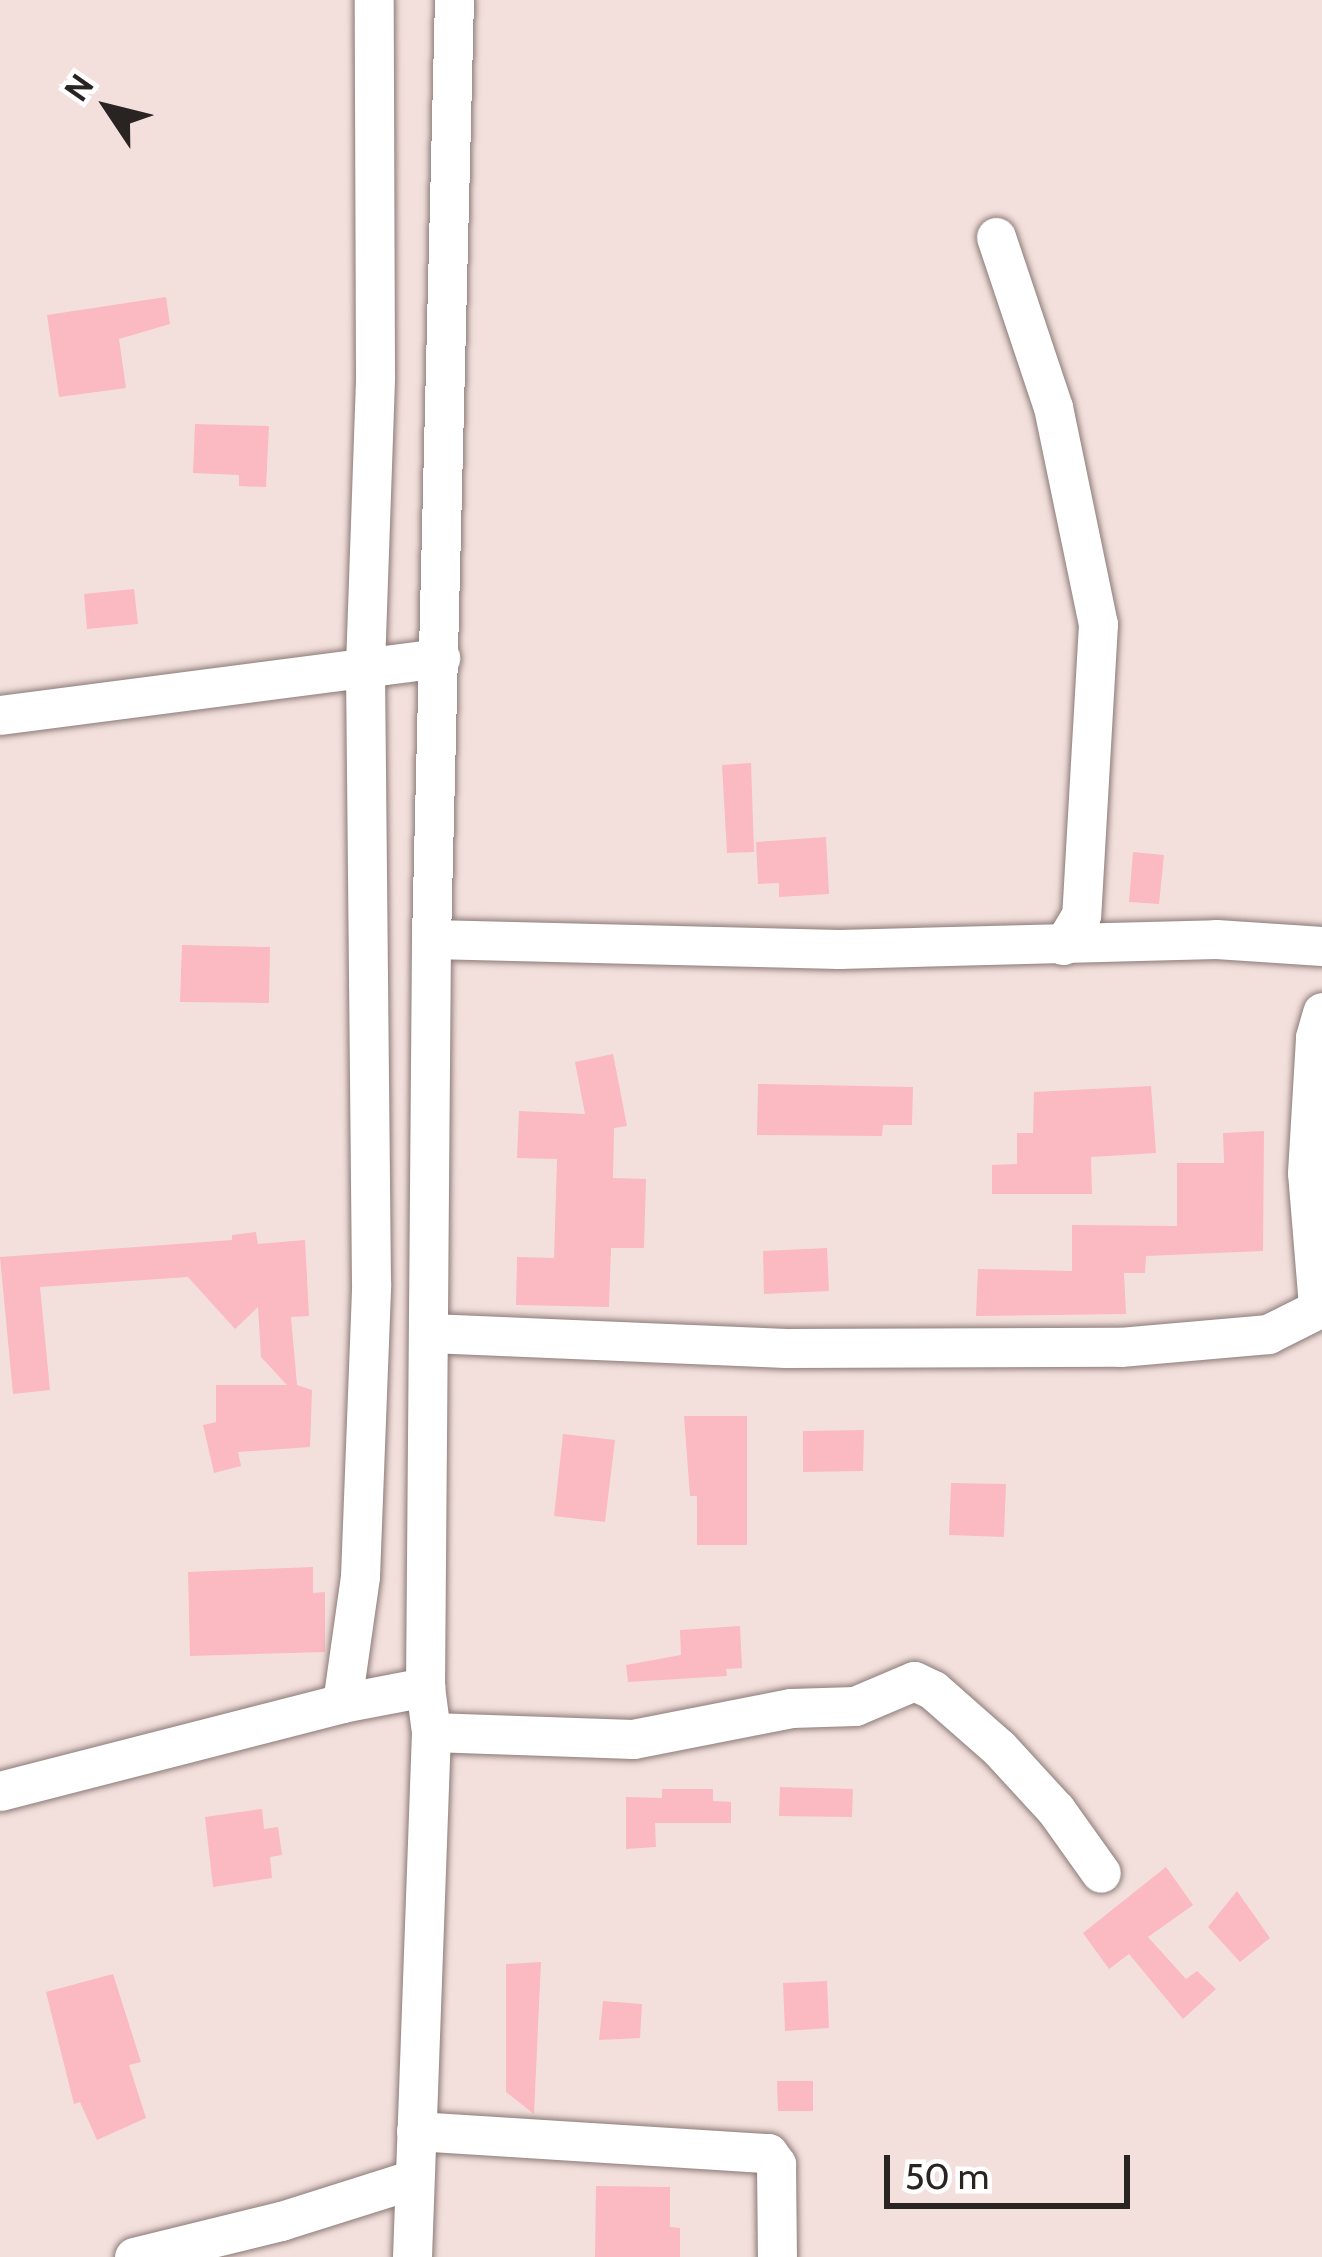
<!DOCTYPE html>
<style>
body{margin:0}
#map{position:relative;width:1322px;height:2257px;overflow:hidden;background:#f3e0dd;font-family:Cabin,sans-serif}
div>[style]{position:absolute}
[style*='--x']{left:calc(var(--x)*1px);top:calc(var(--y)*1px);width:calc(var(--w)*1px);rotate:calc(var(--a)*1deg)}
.building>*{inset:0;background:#fbb9c1}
.roads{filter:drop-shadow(0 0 3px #8b7a77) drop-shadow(0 0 3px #8b7a77)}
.minor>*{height:39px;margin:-19.5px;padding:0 19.5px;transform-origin:19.5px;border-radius:19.5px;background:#fff}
span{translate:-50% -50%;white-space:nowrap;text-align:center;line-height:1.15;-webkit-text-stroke:10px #fff;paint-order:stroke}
.north{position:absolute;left:48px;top:48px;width:120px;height:120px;-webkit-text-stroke:9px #fff;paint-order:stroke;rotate:305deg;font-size:33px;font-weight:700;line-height:48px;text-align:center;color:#292321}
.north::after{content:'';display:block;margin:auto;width:42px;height:54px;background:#292321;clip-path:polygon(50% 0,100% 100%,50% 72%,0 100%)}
.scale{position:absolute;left:884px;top:2155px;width:246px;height:54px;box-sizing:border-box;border:6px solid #292321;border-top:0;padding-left:15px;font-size:36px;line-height:42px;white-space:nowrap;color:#292321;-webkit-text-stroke:9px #fff;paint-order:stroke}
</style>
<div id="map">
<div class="building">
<i style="clip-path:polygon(166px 297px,170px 324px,119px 339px,126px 388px,59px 397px,47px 315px)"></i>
<i style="clip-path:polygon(195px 424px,269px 426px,266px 487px,239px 486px,239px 475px,193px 473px)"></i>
<i style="clip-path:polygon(134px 589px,138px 624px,87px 629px,84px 594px)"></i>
<i style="clip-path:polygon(751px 763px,754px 852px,727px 853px,722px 765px)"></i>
<i style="clip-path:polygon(826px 837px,829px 894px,779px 897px,779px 883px,758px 884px,756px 842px)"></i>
<i style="clip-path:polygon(1133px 852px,1164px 855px,1159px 904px,1129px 902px)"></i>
<i style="clip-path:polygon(182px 945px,270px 947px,269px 1003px,180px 1002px)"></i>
<i style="clip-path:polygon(613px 1054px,627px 1126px,614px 1128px,613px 1178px,646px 1179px,644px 1248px,611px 1248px,609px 1307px,516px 1305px,517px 1257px,554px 1258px,557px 1159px,517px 1158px,519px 1111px,585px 1114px,575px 1062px)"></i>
<i style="clip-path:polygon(758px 1084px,913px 1087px,912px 1125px,883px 1125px,882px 1136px,757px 1135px)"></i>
<i style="clip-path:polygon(1151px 1086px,1156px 1153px,1091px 1157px,1092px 1194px,992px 1194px,992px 1165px,1017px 1164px,1017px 1133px,1033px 1133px,1034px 1092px)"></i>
<i style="clip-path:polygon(1264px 1131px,1263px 1251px,1146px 1256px,1145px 1273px,1124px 1273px,1126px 1314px,976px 1316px,978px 1269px,1072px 1271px,1072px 1225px,1177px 1226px,1177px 1163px,1224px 1163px,1223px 1133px)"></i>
<i style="clip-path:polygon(256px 1232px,258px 1244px,305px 1240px,309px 1316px,291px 1317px,297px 1385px,312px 1390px,310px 1447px,238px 1452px,241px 1466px,214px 1473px,203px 1425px,216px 1422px,216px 1385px,287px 1385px,261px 1357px,258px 1307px,235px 1329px,188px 1277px,40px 1287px,50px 1390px,13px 1394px,0 1257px,232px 1240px,232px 1235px)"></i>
<i style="clip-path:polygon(827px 1248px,829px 1291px,764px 1294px,763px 1251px)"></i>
<i style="clip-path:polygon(684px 1416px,747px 1416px,747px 1545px,697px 1545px,697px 1496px,690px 1496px)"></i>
<i style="clip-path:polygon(864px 1430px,863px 1471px,803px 1472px,803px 1431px)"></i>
<i style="clip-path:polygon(563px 1434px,615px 1440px,605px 1522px,554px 1516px)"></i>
<i style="clip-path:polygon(951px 1483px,1006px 1484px,1004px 1537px,949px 1535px)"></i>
<i style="clip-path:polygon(313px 1567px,313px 1593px,325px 1592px,325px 1652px,190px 1656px,188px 1572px)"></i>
<i style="clip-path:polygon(740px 1626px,742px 1668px,726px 1669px,727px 1676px,628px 1682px,626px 1665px,681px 1655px,680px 1630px)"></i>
<i style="clip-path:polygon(780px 1787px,853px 1789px,852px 1817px,779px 1816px)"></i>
<i style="clip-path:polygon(662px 1789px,713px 1789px,713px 1801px,731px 1802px,731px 1823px,655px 1823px,656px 1847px,626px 1849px,626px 1797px,662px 1798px)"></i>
<i style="clip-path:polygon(262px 1809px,264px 1829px,278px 1827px,282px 1855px,270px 1857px,272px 1878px,213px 1887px,205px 1817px)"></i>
<i style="clip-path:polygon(1166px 1867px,1193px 1905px,1148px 1937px,1186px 1979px,1197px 1971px,1216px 1989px,1183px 2019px,1129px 1954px,1109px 1969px,1083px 1933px)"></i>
<i style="clip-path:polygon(1237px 1891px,1270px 1938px,1240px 1962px,1208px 1927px)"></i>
<i style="clip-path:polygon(541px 1962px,534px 2114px,506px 2092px,506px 1964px)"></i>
<i style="clip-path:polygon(113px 1974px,141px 2062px,129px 2065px,146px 2118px,97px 2140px,80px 2102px,74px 2104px,46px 1992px)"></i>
<i style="clip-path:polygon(827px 1981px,829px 2028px,785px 2031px,783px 1983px)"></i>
<i style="clip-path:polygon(603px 2001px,642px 2004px,640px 2038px,599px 2040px)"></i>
<i style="clip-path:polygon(777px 2081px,813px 2081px,813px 2111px,778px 2111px)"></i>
<i style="clip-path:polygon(596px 2186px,670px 2187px,670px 2227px,680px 2228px,680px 2257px,595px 2257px)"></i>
</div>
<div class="roads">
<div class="minor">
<i style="--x:996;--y:237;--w:179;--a:71.5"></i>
<i style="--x:1053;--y:407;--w:222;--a:78.3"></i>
<i style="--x:1098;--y:624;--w:291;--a:93.3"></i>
<i style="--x:1081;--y:915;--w:35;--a:121"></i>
<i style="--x:0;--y:715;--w:444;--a:-7.4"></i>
<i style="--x:431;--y:939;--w:408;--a:1.4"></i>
<i style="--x:839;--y:949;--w:377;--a:-1.5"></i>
<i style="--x:1216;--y:939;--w:106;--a:3.8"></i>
<i style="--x:1318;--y:1306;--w:133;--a:-94.7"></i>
<i style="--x:1307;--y:1173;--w:136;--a:-86.6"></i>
<i style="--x:1315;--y:1037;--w:26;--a:-74"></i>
<i style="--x:430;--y:1333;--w:356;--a:2.4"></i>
<i style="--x:786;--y:1348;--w:334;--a:-0.2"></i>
<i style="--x:1120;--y:1347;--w:149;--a:-5"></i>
<i style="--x:1268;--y:1334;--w:60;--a:-26.6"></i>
<i style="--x:342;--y:1703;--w:128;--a:-81.9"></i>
<i style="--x:360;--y:1576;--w:293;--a:-87.8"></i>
<i style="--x:371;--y:1283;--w:617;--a:-90.56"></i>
<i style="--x:365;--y:666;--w:289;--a:-88"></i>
<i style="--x:375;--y:377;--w:377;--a:-90.2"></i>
<i style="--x:431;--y:1732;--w:202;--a:2"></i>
<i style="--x:633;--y:1739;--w:161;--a:-11.1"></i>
<i style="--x:791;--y:1708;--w:64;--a:-1.8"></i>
<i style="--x:855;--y:1706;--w:64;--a:-23"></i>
<i style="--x:914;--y:1681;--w:21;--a:25"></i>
<i style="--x:933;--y:1690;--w:88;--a:41.3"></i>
<i style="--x:999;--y:1748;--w:84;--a:47.4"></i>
<i style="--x:1056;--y:1810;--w:77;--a:54.5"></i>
<i style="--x:0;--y:1791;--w:353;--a:-14.4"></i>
<i style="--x:342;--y:1703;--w:85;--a:-10.9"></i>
<i style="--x:416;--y:2131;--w:353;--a:3.6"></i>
<i style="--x:768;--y:2153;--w:14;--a:54"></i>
<i style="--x:776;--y:2164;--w:93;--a:89.4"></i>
<i style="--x:134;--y:2257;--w:151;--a:-13.8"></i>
<i style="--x:281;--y:2221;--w:139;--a:-17.5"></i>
<i style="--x:412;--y:2257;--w:525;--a:-87.93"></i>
<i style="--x:431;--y:1732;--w:45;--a:-97.6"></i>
<i style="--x:425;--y:1687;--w:748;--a:-89.54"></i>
<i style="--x:431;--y:939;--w:939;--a:-88.6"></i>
</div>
</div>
<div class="north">N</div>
<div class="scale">50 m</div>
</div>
